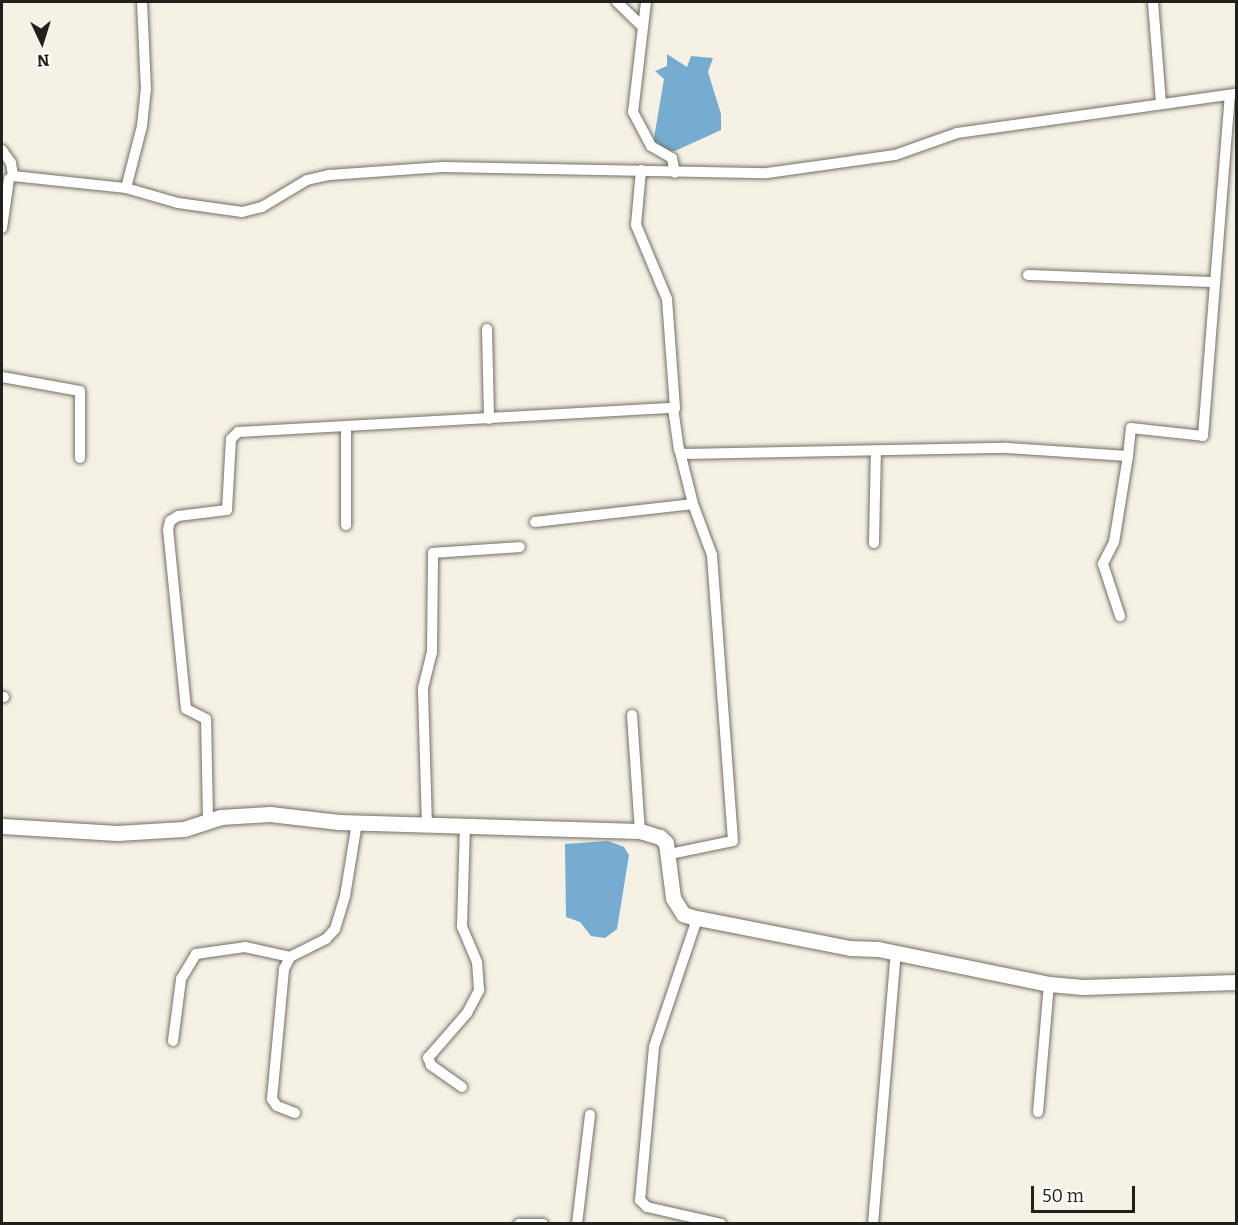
<!DOCTYPE html>
<style>
body{margin:0}
#map{position:relative;width:1238px;height:1225px;overflow:hidden;background:#f5f1e4;font-family:Bitter,serif}
div>[style]{position:absolute}
[style*='--x']{left:calc(var(--x)*1px);top:calc(var(--y)*1px);width:calc(var(--w)*1px);rotate:calc(var(--a)*1deg)}
.water>*{inset:0;background:#75acd0}
.roads{filter:drop-shadow(0 0 2px #746f65) drop-shadow(0 0 2px #746f65)}
.street>*{height:10px;margin:-5px;padding:0 5px;transform-origin:5px;border-radius:5px;background:#fff}
.secondary>*{height:15px;margin:-7.5px;padding:0 7.5px;transform-origin:7.5px;border-radius:7.5px;background:#fff}
span{translate:-50% -50%;white-space:nowrap;text-align:center;line-height:1.15;-webkit-text-stroke:6px #fffefb;paint-order:stroke}
.frame{position:absolute;inset:0;border:3px solid #22201c;pointer-events:none}
.north{position:absolute;left:12px;top:12px;width:60px;height:60px;-webkit-text-stroke:4px #fffefb;paint-order:stroke;rotate:176deg;font-size:16px;font-weight:700;line-height:24px;text-align:center;color:#22201c}
.north::after{content:'';display:block;margin:auto;width:21px;height:27px;background:#22201c;clip-path:polygon(50% 0,100% 100%,50% 72%,0 100%)}
.scale{position:absolute;left:1031px;top:1186px;width:104px;height:27px;box-sizing:border-box;border:3px solid #22201c;border-top:0;padding-left:8px;font-size:18px;line-height:21px;white-space:nowrap;color:#22201c;-webkit-text-stroke:4px #fffefb;paint-order:stroke}
</style>
<div id="map">
<div class="water">
<i style="clip-path:polygon(667px 54px,687px 67px,691px 56px,713px 58px,708px 72px,721px 114px,721px 130px,675px 151px,659px 150px,653px 144px,664px 79px,655px 71px,667px 66px)"></i>
<i style="clip-path:polygon(608px 841px,624px 847px,629px 855px,617px 929px,605px 938px,591px 936px,580px 922px,566px 917px,565px 844px)"></i>
</div>
<div class="roads">
<div class="street">
<i style="--x:617;--y:2;--w:35;--a:44"></i>
<i style="--x:646;--y:2;--w:111;--a:96.7"></i>
<i style="--x:633;--y:112;--w:38;--a:62"></i>
<i style="--x:651;--y:146;--w:24;--a:30"></i>
<i style="--x:672;--y:158;--w:15;--a:79"></i>
<i style="--x:1153;--y:2;--w:102;--a:85.5"></i>
<i style="--x:2;--y:150;--w:16;--a:55"></i>
<i style="--x:11;--y:163;--w:13;--a:81"></i>
<i style="--x:641;--y:170;--w:55;--a:95.2"></i>
<i style="--x:636;--y:225;--w:80;--a:67.3"></i>
<i style="--x:667;--y:299;--w:110;--a:85.8"></i>
<i style="--x:126;--y:188;--w:64;--a:-75.5"></i>
<i style="--x:142;--y:126;--w:36;--a:-84"></i>
<i style="--x:146;--y:90;--w:88;--a:-92.6"></i>
<i style="--x:2;--y:228;--w:49;--a:-81.9"></i>
<i style="--x:9;--y:179;--w:5;--a:-37"></i>
<i style="--x:13;--y:176;--w:114;--a:6.1"></i>
<i style="--x:126;--y:188;--w:54;--a:16.1"></i>
<i style="--x:178;--y:203;--w:65;--a:8"></i>
<i style="--x:242;--y:212;--w:21;--a:-14"></i>
<i style="--x:262;--y:207;--w:52;--a:-31"></i>
<i style="--x:307;--y:180;--w:23;--a:-13"></i>
<i style="--x:329;--y:175;--w:114;--a:-4"></i>
<i style="--x:443;--y:167;--w:324;--a:1.1"></i>
<i style="--x:767;--y:173;--w:129;--a:-8"></i>
<i style="--x:895;--y:155;--w:66;--a:-19.5"></i>
<i style="--x:957;--y:133;--w:282;--a:-8"></i>
<i style="--x:1028;--y:275;--w:185;--a:2.2"></i>
<i style="--x:487;--y:329;--w:90;--a:88.7"></i>
<i style="--x:2;--y:377;--w:79;--a:10.2"></i>
<i style="--x:80;--y:391;--w:67;--a:90"></i>
<i style="--x:346;--y:426;--w:99;--a:90"></i>
<i style="--x:1128;--y:456;--w:28;--a:-84"></i>
<i style="--x:1131;--y:428;--w:72;--a:6.3"></i>
<i style="--x:1203;--y:436;--w:342;--a:-85.5"></i>
<i style="--x:535;--y:522;--w:159;--a:-6.5"></i>
<i style="--x:874;--y:543;--w:93;--a:-88.8"></i>
<i style="--x:2;--y:697;--w:2;--a:0"></i>
<i style="--x:632;--y:715;--w:116;--a:86.1"></i>
<i style="--x:208;--y:820;--w:101;--a:-91.1"></i>
<i style="--x:206;--y:719;--w:22;--a:-153"></i>
<i style="--x:186;--y:709;--w:180;--a:-95.7"></i>
<i style="--x:168;--y:530;--w:9;--a:-77"></i>
<i style="--x:170;--y:521;--w:9;--a:-32"></i>
<i style="--x:178;--y:516;--w:49;--a:-7"></i>
<i style="--x:227;--y:510;--w:71;--a:-86.8"></i>
<i style="--x:231;--y:439;--w:10;--a:-45"></i>
<i style="--x:238;--y:432;--w:436;--a:-3.2"></i>
<i style="--x:673;--y:408;--w:42;--a:81.9"></i>
<i style="--x:679;--y:450;--w:6;--a:45"></i>
<i style="--x:683;--y:454;--w:324;--a:-1.1"></i>
<i style="--x:1007;--y:448;--w:121;--a:3.8"></i>
<i style="--x:1128;--y:456;--w:87;--a:99.2"></i>
<i style="--x:1114;--y:542;--w:25;--a:117"></i>
<i style="--x:1103;--y:564;--w:55;--a:71.9"></i>
<i style="--x:427;--y:826;--w:138;--a:-91.7"></i>
<i style="--x:423;--y:688;--w:36;--a:-76"></i>
<i style="--x:432;--y:653;--w:100;--a:-89.4"></i>
<i style="--x:433;--y:553;--w:87;--a:-3.9"></i>
<i style="--x:670;--y:854;--w:64;--a:-11.7"></i>
<i style="--x:733;--y:841;--w:287;--a:-94.2"></i>
<i style="--x:712;--y:555;--w:54;--a:-110.4"></i>
<i style="--x:693;--y:504;--w:54;--a:-104"></i>
<i style="--x:697;--y:919;--w:135;--a:108.6"></i>
<i style="--x:654;--y:1047;--w:154;--a:95.2"></i>
<i style="--x:640;--y:1200;--w:10;--a:45"></i>
<i style="--x:647;--y:1207;--w:76;--a:12.9"></i>
<i style="--x:173;--y:1041;--w:63;--a:-82.6"></i>
<i style="--x:181;--y:979;--w:29;--a:-59"></i>
<i style="--x:196;--y:954;--w:49;--a:-8.1"></i>
<i style="--x:245;--y:947;--w:46;--a:12.5"></i>
<i style="--x:462;--y:1087;--w:38;--a:-145"></i>
<i style="--x:431;--y:1065;--w:8;--a:-113"></i>
<i style="--x:428;--y:1058;--w:60;--a:-49.1"></i>
<i style="--x:467;--y:1013;--w:26;--a:-62"></i>
<i style="--x:479;--y:990;--w:28;--a:-94"></i>
<i style="--x:477;--y:962;--w:39;--a:-113"></i>
<i style="--x:462;--y:926;--w:99;--a:-88.3"></i>
<i style="--x:1038;--y:1112;--w:128;--a:-85.1"></i>
<i style="--x:295;--y:1113;--w:19;--a:-159"></i>
<i style="--x:277;--y:1106;--w:9;--a:-126"></i>
<i style="--x:272;--y:1099;--w:131;--a:-84.7"></i>
<i style="--x:284;--y:969;--w:13;--a:-63"></i>
<i style="--x:290;--y:957;--w:40;--a:-26.6"></i>
<i style="--x:326;--y:939;--w:13;--a:-48"></i>
<i style="--x:335;--y:929;--w:34;--a:-73"></i>
<i style="--x:345;--y:896;--w:74;--a:-80.7"></i>
<i style="--x:519;--y:1224;--w:24;--a:0"></i>
<i style="--x:577;--y:1224;--w:110;--a:-83.2"></i>
<i style="--x:873;--y:1224;--w:273;--a:-85.2"></i>
</div>
<div class="secondary">
<i style="--x:2;--y:826;--w:115;--a:3.5"></i>
<i style="--x:117;--y:833;--w:67;--a:-3.4"></i>
<i style="--x:184;--y:829;--w:38;--a:-18"></i>
<i style="--x:220;--y:817;--w:50;--a:-3.4"></i>
<i style="--x:270;--y:814;--w:69;--a:6.6"></i>
<i style="--x:339;--y:822;--w:301;--a:1.7"></i>
<i style="--x:640;--y:831;--w:21;--a:17"></i>
<i style="--x:660;--y:837;--w:8;--a:45"></i>
<i style="--x:666;--y:843;--w:55;--a:82.7"></i>
<i style="--x:673;--y:898;--w:19;--a:58"></i>
<i style="--x:683;--y:914;--w:9;--a:18"></i>
<i style="--x:692;--y:917;--w:161;--a:11.1"></i>
<i style="--x:850;--y:948;--w:28;--a:2"></i>
<i style="--x:878;--y:949;--w:175;--a:11.6"></i>
<i style="--x:1049;--y:984;--w:34;--a:5"></i>
<i style="--x:1083;--y:987;--w:153;--a:-1.9"></i>
</div>
</div>
<div class="frame"></div>
<div class="north">N</div>
<div class="scale">50 m</div>
</div>
